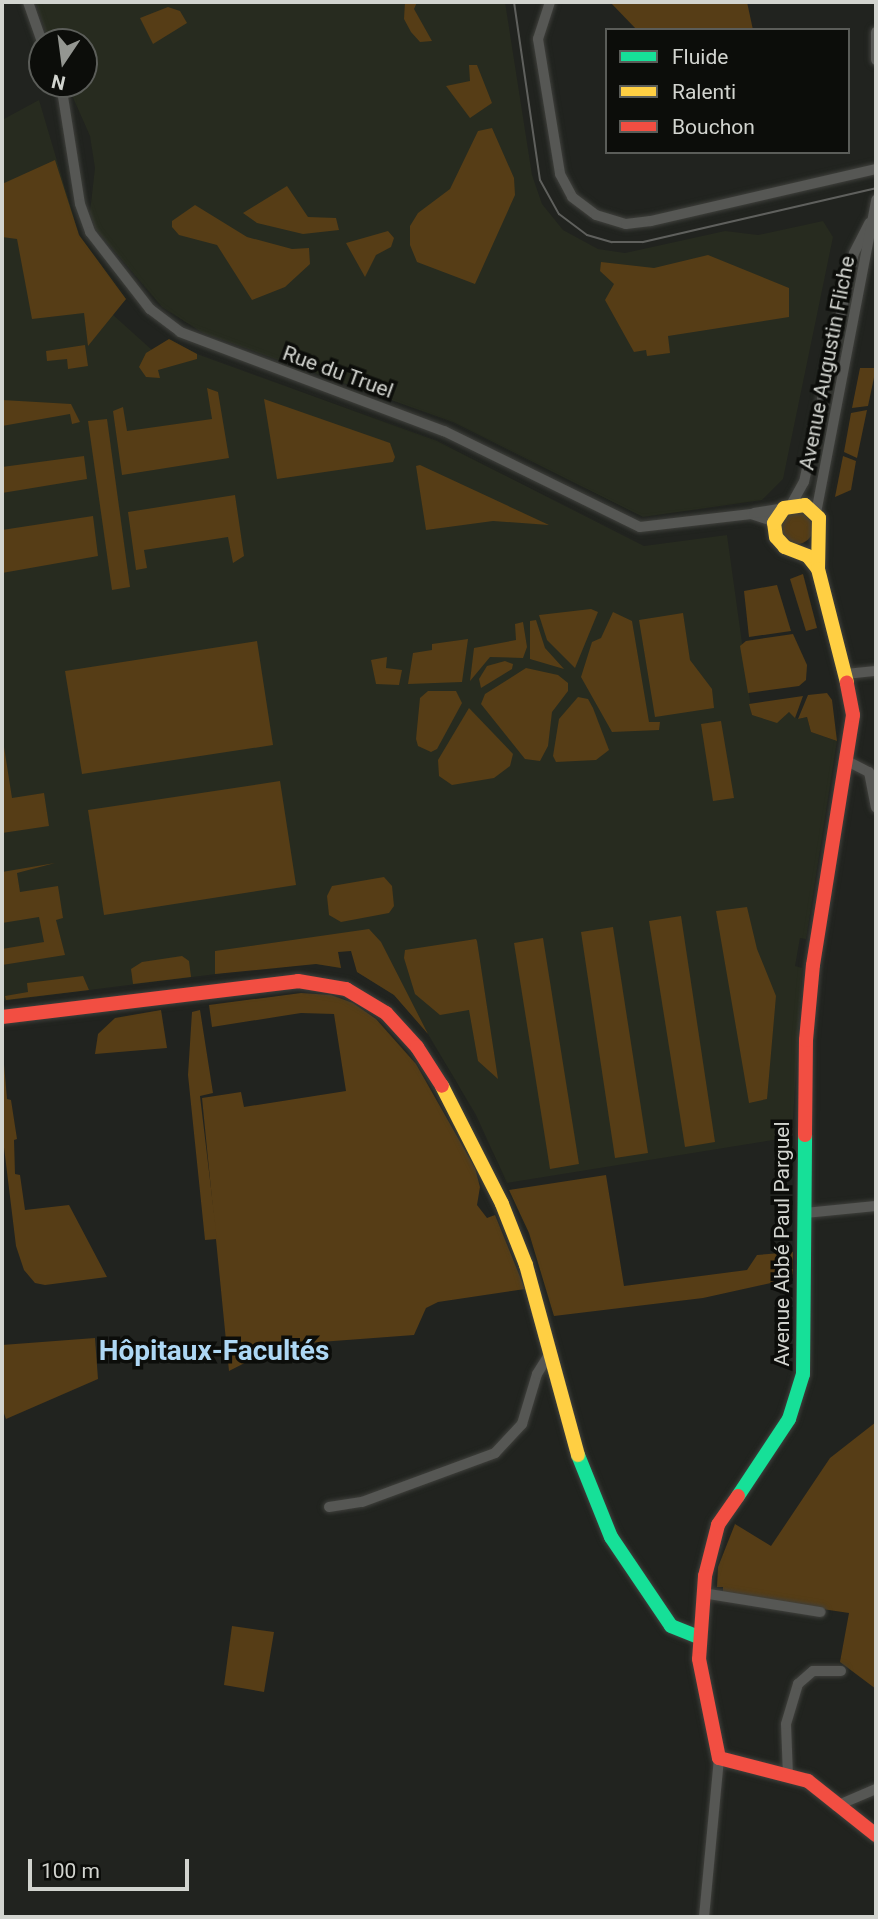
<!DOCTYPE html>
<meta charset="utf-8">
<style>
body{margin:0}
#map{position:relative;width:878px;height:1919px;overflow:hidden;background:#21231f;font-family:Roboto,sans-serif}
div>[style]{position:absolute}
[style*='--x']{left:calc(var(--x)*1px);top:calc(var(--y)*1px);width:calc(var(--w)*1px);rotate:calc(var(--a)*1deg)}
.built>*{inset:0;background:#272b1f}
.green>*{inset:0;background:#563d16}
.round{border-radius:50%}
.roads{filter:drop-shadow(0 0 2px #3f403c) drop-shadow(0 0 2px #3f403c)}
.street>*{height:10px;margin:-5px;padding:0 5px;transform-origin:5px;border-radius:5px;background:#565754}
.fast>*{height:14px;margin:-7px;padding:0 7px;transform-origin:7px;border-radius:7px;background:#16e098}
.slow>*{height:14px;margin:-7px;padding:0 7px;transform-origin:7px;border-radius:7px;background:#ffcf43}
.jam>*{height:14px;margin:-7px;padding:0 7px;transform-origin:7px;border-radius:7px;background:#f24e42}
.tram>*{height:2px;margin:-1px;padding:0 1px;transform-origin:1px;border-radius:1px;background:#5f605d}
span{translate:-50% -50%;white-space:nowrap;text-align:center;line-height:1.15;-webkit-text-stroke:7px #0c0d0a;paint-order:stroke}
.street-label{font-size:21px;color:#d2d4cf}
.district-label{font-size:28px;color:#add7f4;font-weight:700}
.frame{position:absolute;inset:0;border:4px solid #d2d4cf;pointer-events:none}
.legend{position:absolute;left:605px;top:28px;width:245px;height:126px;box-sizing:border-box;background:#0c0d0a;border:2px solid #5b5d59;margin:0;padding:9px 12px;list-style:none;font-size:21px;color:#d2d4cf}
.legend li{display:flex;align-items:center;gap:14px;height:35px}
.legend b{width:35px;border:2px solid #5b5d59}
.north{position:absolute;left:28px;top:28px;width:70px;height:70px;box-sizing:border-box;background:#0c0d0a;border:2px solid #5b5d59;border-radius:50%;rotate:193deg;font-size:19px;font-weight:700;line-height:28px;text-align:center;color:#d2d4cf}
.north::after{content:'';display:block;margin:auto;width:24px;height:32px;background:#949691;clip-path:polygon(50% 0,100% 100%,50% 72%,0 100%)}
.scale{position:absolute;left:28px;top:1859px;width:161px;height:32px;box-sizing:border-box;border:4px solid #d2d4cf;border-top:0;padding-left:9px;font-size:21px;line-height:24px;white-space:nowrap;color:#d2d4cf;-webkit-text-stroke:5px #0c0d0a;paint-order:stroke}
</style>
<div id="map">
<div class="built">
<i style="clip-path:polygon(36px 2px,505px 2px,532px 175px,542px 204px,563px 230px,598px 249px,625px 253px,725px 231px,758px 235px,823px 221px,833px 237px,783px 479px,762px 500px,643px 517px,453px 422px,203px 333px,162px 307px,95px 228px,90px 212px,95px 168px,90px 136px,67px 84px,84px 84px,84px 42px,49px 42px)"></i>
<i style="clip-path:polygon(39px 100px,79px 235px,126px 299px,112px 314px,152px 350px,169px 339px,197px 354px,437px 441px,644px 546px,727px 535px,752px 715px,789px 712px,798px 719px,807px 717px,811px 732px,837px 741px,806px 939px,800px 938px,795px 966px,802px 968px,792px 1137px,507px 1183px,476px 1115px,428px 1034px,394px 995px,357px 972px,352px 950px,338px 952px,341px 968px,316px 964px,280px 966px,2px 1001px,2px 120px)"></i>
</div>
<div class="green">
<i style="clip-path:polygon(405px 2px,417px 2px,414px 9px,432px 41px,420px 42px,411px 32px,404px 19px)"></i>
<i style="clip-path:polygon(610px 2px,747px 2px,753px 30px,637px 30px)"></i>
<i style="clip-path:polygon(168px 7px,180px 11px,187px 23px,153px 44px,140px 18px)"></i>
<i style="clip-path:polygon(469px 65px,477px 65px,492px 103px,470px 118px,446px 86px,470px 81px)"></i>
<i style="clip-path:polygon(492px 128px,514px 178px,515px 195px,475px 284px,417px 262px,410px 245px,410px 226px,418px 213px,450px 189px,478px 131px)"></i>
<i style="clip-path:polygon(55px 160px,79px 235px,126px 299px,88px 346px,84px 313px,32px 319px,17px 239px,2px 237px,2px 184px)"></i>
<i style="clip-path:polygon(287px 186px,308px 217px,336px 218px,339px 230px,303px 234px,257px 223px,243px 213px)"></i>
<i style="clip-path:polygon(195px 205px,247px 237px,292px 249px,309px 248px,310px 264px,285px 287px,252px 300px,217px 245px,179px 235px,172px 227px,172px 221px)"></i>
<i style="clip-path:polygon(388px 231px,394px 238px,391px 247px,376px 255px,365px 277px,346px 243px)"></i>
<i style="clip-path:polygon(708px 255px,789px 288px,789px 317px,668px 336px,670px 353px,647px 356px,646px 350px,634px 352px,605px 300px,614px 284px,600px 271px,601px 262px,654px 268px)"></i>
<i style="clip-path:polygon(169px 339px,197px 354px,197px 359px,158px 370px,160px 378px,146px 377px,139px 367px,146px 353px)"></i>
<i style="clip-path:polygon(85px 345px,88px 366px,68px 369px,67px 359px,47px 361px,46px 351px)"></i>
<i style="clip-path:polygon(860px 368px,876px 368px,868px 406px,852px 408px)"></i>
<i style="clip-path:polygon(207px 388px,218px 392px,229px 458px,122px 475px,113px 411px,123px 407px,127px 431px,212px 419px)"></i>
<i style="clip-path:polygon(264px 399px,390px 443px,395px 457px,393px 462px,277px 479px)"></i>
<i style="clip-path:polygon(2px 400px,71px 404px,80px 422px,72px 424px,70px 414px,2px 426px)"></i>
<i style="clip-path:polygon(867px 410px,857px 458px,844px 452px,851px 413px)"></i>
<i style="clip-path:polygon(107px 419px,130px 587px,112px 590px,88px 421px)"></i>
<i style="clip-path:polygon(84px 456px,87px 479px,2px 493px,2px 467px)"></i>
<i style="clip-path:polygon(843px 456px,856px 461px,851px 490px,835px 497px)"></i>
<i style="clip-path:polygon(420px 465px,549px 525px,493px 521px,426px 530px,416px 466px)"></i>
<i style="clip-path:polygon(235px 495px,244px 556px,233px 563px,228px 537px,144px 550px,147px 568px,136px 570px,128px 512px)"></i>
<i class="round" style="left:781px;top:512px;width:32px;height:32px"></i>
<i style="clip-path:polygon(93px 516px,98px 556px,2px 573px,2px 530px)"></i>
<i style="clip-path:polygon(803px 574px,817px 628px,806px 631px,790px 579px)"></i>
<i style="clip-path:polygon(777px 585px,791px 631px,749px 637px,744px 591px)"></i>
<i style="clip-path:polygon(591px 609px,598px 612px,575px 668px,547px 640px,539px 615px)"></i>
<i style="clip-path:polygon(613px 612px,632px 621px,649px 722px,660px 722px,659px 730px,612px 732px,581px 677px,592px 642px,601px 638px)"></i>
<i style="clip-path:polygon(683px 613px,690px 660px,712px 689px,714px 708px,655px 717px,639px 620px)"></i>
<i style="clip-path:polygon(536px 620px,545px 648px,564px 669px,530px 659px,530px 621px)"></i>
<i style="clip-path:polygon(523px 622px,527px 647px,523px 658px,490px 657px,470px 681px,474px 648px,516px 640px,515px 624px)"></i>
<i style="clip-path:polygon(793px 634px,807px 665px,806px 680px,799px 686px,748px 693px,740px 646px,746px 641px)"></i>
<i style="clip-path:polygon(468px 639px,462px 682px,408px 684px,413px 653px,432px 650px,432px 644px)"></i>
<i style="clip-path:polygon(257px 641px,273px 745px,82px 774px,65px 671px)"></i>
<i style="clip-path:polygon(387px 657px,386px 668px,402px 670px,399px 685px,376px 684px,371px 660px)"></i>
<i style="clip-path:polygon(505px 661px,513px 664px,512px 669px,481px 688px,479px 679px,487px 666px)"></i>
<i style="clip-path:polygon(526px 668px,558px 675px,568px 683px,568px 691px,552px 712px,548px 746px,540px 761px,525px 759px,481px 704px,485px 694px)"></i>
<i style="clip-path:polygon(428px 691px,456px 691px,462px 703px,437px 749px,431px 752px,418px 746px,416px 739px,420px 698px)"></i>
<i style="clip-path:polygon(827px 693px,832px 700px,837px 741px,811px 732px,807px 717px,798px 719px,808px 695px)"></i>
<i style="clip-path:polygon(803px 696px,795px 718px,789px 712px,777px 723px,752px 715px,749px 704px)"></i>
<i style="clip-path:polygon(578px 697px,588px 699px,593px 708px,609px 750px,596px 760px,556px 762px,553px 756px,559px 719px)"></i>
<i style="clip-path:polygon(469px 708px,513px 754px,510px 766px,494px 778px,452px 785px,439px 776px,438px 760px)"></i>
<i style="clip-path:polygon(721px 721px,734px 798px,713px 801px,701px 724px)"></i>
<i style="clip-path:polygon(2px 734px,12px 798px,44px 793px,49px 826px,2px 833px)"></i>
<i style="clip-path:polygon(280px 781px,296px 885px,104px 915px,88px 810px)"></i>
<i style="clip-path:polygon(55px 863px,17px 873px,20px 892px,58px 886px,63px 918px,56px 920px,65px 955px,2px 965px,2px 949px,44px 942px,39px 917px,2px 923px,2px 872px)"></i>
<i style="clip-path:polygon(384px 877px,392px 886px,394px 906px,389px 913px,341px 922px,329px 915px,327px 896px,332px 886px)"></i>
<i style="clip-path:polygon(747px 907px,757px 949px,776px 996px,767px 1099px,749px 1103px,716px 911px)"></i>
<i style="clip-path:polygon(681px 916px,715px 1142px,685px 1147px,649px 921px)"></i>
<i style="clip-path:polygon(613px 927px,648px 1153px,615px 1158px,581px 932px)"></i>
<i style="clip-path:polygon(369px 929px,381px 942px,428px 1034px,394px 995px,357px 972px,351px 951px,338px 952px,341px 968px,316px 964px,215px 974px,215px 951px)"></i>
<i style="clip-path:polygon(543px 938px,579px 1164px,550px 1169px,514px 943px)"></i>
<i style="clip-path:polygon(476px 939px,477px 941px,498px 1079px,478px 1061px,469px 1010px,440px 1015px,415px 994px,404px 958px,405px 950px)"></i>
<i style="clip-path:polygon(182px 956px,189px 961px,191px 977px,133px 984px,131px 969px,142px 962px)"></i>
<i style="clip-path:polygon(83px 976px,89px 990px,6px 1000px,5px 996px,28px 992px,27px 983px)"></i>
<i style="clip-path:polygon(301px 993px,331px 995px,353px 1003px,376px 1019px,416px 1064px,475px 1168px,480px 1187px,477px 1205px,487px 1218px,495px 1215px,525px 1289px,438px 1302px,426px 1308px,414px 1335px,280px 1345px,229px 1371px,202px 1098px,241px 1092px,244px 1107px,346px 1091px,334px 1014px,301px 1013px,212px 1027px,209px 1005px)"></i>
<i style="clip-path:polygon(161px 1010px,167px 1048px,95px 1054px,98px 1034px,115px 1018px)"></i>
<i style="clip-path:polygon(200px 1010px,213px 1093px,200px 1096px,217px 1239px,205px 1240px,188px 1075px,192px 1012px)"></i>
<i style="clip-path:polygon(2px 1041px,7px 1099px,11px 1100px,17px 1139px,14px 1140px,15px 1174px,20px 1175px,25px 1210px,69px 1205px,107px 1277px,45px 1285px,35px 1283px,24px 1270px,16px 1246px,2px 1131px)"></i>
<i style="clip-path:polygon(606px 1175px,624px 1286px,747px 1270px,757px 1255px,793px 1252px,793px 1278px,703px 1298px,554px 1316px,529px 1233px,509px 1190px)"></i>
<i style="clip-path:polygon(95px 1338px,98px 1379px,6px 1419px,2px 1408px,2px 1345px)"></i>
<i style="clip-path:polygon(876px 1422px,876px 1689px,840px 1662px,849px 1613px,723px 1594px,723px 1587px,717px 1587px,718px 1567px,735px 1524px,771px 1546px,830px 1458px)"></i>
<i style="clip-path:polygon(232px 1626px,274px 1632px,264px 1692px,224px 1685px)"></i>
</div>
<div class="roads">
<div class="street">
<i style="--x:28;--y:2;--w:42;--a:70.7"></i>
<i style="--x:550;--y:2;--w:39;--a:108"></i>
<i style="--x:538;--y:39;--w:137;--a:80.7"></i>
<i style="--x:560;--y:174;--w:26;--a:62"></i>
<i style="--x:572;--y:197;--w:30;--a:37"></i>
<i style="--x:596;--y:215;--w:31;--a:17"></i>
<i style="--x:626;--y:224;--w:25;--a:-7"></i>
<i style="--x:651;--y:221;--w:231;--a:-13"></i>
<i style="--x:876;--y:32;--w:28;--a:90"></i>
<i style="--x:61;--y:84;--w:121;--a:81"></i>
<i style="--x:80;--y:204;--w:30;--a:70"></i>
<i style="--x:90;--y:232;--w:98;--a:52.1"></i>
<i style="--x:150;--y:309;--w:38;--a:37"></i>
<i style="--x:180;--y:332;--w:282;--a:20.6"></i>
<i style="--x:444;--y:431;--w:218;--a:26.1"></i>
<i style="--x:640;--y:527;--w:112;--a:-6.7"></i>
<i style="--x:751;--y:514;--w:25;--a:18"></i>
<i style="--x:791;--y:505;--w:26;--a:-61"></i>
<i style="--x:804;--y:482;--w:234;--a:-77.7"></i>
<i style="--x:854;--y:253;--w:34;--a:-63"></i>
<i style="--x:754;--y:513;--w:30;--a:-9"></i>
<i style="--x:816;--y:513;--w:319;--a:-79.1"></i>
<i style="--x:846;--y:674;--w:30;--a:-6"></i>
<i style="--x:847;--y:761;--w:25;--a:27"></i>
<i style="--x:869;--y:772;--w:36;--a:79"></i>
<i style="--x:805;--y:1213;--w:71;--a:-5.6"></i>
<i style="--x:329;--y:1507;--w:33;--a:-9"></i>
<i style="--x:362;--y:1502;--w:142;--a:-20.2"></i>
<i style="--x:495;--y:1453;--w:40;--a:-47"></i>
<i style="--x:522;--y:1424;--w:52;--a:-73.3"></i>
<i style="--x:537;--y:1374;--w:26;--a:-58"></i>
<i style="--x:703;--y:1593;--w:119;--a:9.2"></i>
<i style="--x:788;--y:1776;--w:52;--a:-92.2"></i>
<i style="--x:786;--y:1724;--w:42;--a:-73.3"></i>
<i style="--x:798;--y:1684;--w:20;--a:-41"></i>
<i style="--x:813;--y:1671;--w:28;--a:0"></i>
<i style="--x:836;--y:1806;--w:43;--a:-23"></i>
<i style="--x:704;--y:1917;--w:160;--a:-84.6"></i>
</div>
<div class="fast">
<i style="--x:578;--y:1455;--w:88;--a:68.1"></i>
<i style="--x:611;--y:1537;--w:107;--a:56"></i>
<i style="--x:671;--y:1626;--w:31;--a:22"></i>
<i style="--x:738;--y:1496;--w:92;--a:-56.5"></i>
<i style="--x:789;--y:1419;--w:47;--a:-72.7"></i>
<i style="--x:803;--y:1374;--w:239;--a:-89.5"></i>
</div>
<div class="slow">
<i style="--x:818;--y:569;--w:16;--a:-128"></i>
<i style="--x:808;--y:556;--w:25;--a:-159"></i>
<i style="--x:785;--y:547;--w:13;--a:-132"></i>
<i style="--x:776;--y:537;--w:14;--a:-98"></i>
<i style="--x:774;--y:523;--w:18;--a:-56"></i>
<i style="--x:784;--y:508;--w:21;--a:-8"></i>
<i style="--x:805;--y:505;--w:19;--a:43"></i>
<i style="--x:819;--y:518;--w:51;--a:91.1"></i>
<i style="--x:818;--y:569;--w:118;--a:75.7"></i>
<i style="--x:442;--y:1086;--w:132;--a:63"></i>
<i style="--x:502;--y:1204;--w:66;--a:68.5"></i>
<i style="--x:526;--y:1265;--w:197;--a:74.7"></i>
</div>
<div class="jam">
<i style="--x:2;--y:1017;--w:298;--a:-6.9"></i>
<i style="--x:298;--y:981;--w:49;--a:9.5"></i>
<i style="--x:346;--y:989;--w:47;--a:31"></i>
<i style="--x:386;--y:1013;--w:46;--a:47.6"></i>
<i style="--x:417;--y:1047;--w:46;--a:57.3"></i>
<i style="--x:805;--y:1135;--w:95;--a:-89.4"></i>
<i style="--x:806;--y:1040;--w:75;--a:-84.7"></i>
<i style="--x:813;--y:965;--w:253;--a:-80.9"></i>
<i style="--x:853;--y:715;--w:33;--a:-101"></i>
<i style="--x:738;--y:1496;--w:35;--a:125"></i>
<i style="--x:718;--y:1525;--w:53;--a:104.3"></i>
<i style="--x:705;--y:1576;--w:83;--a:94.1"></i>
<i style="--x:699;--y:1659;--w:101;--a:78.6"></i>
<i style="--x:719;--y:1758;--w:92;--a:14.5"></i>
<i style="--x:808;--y:1781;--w:87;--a:38.5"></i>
</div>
</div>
<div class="tram">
<i style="--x:514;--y:2;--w:180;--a:81.7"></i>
<i style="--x:540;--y:180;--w:39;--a:61"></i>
<i style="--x:559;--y:214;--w:35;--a:37"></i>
<i style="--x:587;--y:235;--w:26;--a:16"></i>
<i style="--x:612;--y:242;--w:31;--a:0"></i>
<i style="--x:643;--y:242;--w:239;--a:-13"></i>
</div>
<div class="street-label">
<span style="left:827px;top:363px;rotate:-79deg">Avenue Augustin Fliche</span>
<span style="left:338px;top:372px;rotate:20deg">Rue du Truel</span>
<span style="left:782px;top:1244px;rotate:-90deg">Avenue Abbé Paul Parguel</span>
</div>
<div class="district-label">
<span style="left:214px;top:1351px">Hôpitaux-Facultés</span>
</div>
<div class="frame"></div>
<ul class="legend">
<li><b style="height:9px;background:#16e098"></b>Fluide</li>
<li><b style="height:9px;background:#ffcf43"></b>Ralenti</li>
<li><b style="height:9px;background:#f24e42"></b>Bouchon</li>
</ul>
<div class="north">N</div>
<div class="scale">100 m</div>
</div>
